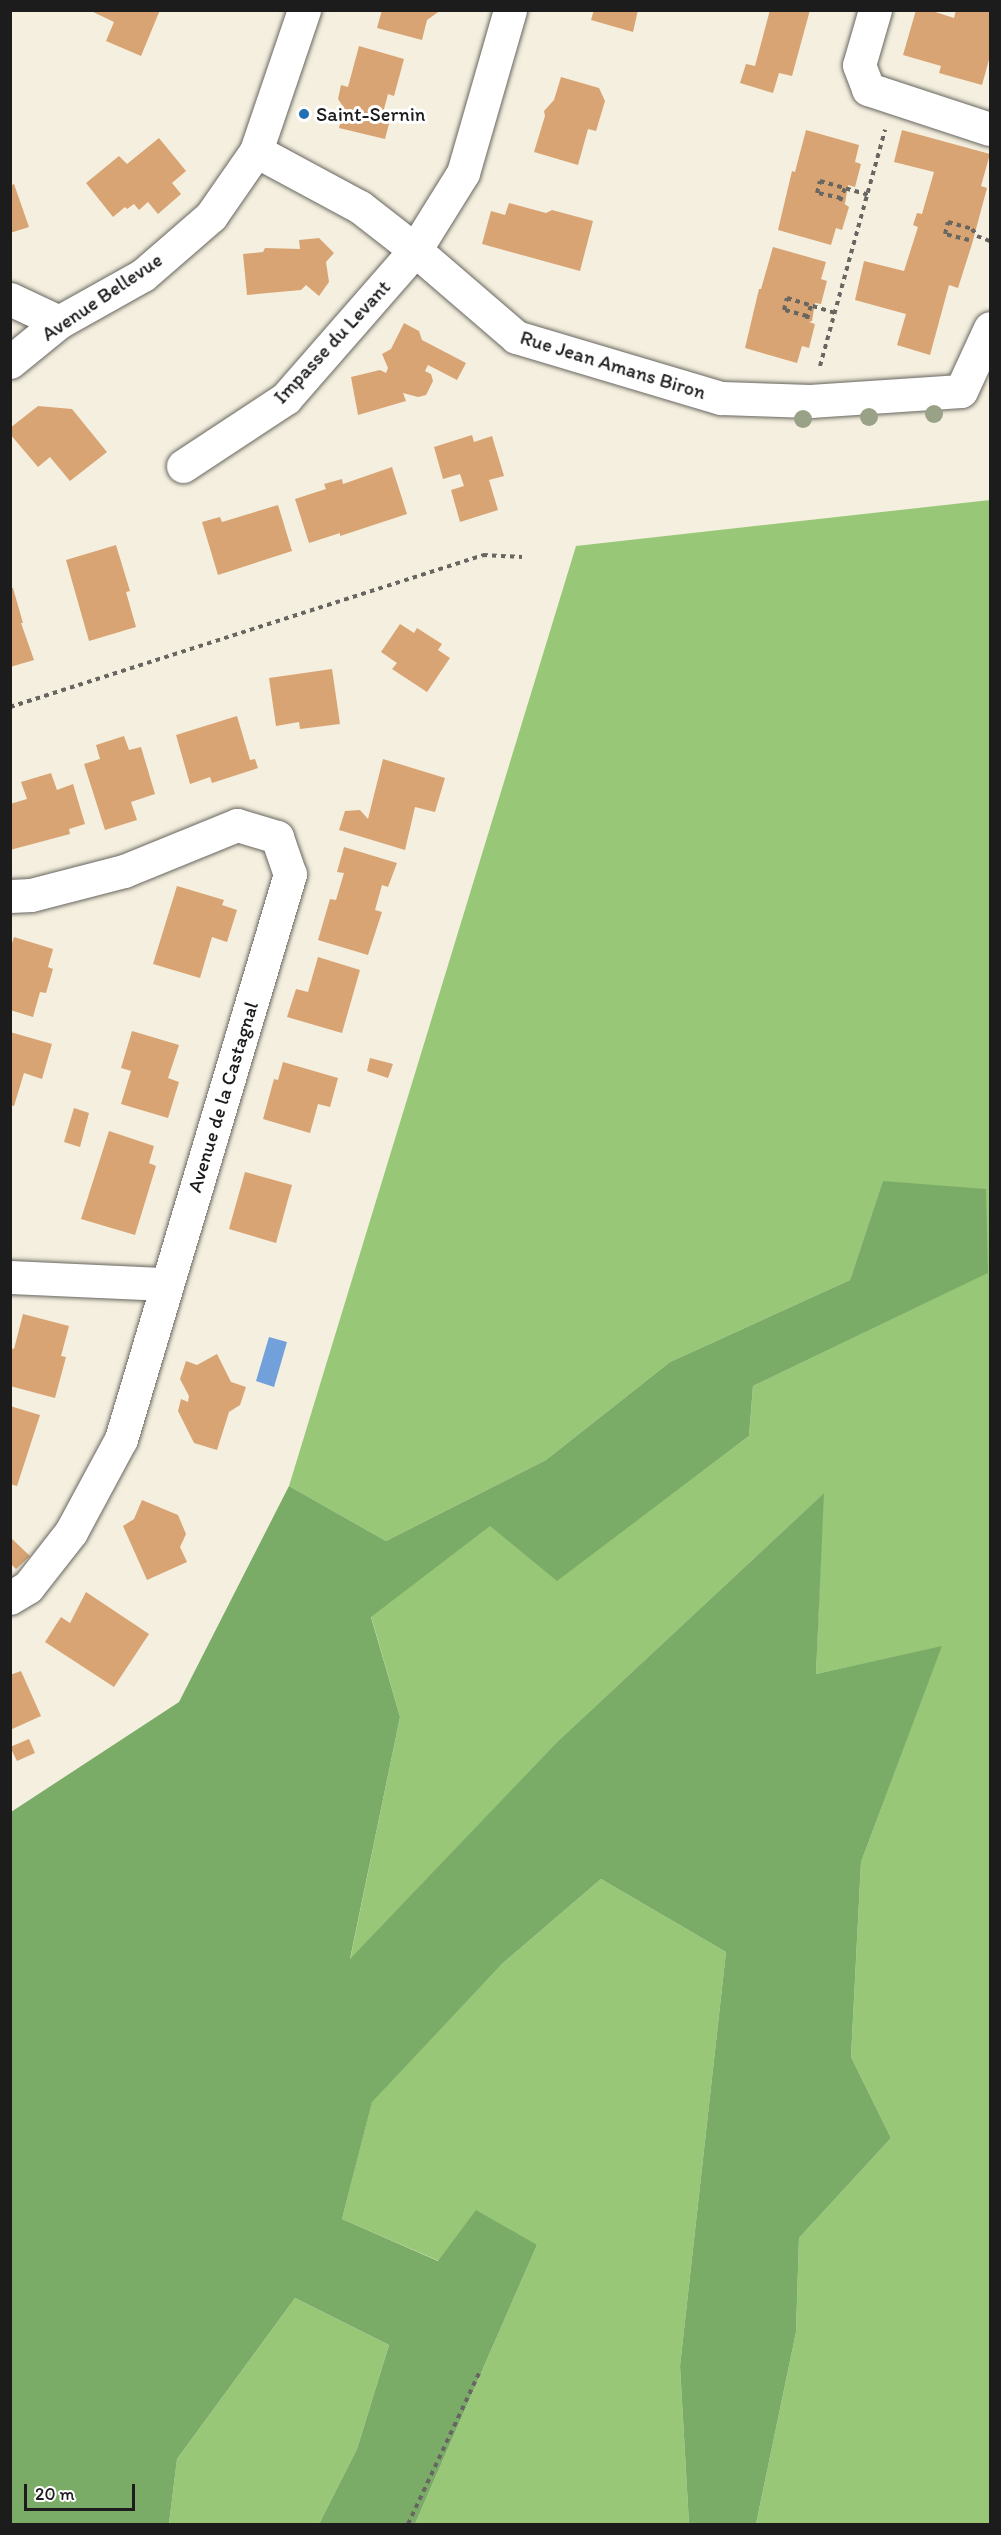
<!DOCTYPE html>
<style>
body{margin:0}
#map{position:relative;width:1001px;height:2535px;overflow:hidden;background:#f4efde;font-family:Itim,sans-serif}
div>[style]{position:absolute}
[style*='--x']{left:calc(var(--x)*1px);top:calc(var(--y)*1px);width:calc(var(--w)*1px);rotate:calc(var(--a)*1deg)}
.green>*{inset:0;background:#98c877}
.forest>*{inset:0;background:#7aac68}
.water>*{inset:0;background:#71a0da}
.building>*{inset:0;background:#d9a473}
.path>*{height:4px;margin-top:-2px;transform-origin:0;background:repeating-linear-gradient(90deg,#686660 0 4.5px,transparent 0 9px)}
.roads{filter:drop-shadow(0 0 2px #686660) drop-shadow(0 0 2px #686660)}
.minor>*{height:33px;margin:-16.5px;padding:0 16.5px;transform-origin:16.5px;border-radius:16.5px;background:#fff}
.trees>*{width:18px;height:18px;margin:-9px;border-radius:50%;background:#99a187}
.dots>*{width:16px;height:16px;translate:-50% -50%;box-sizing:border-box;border:3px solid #fff;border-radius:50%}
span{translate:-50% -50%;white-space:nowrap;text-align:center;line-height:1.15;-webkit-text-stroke:6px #fff;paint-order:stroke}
.poi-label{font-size:20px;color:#1c1c1c}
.left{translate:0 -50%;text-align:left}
.street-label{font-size:20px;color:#1c1c1c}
.frame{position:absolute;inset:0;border:12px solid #1c1c1c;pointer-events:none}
.scale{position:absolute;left:24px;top:2484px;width:111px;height:27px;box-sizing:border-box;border:3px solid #1c1c1c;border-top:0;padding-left:8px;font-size:18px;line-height:21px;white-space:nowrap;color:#1c1c1c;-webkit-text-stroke:4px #fff;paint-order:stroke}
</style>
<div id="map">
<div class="green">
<i style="clip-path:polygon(990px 500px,990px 2524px,756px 2524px,796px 2332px,799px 2238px,891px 2138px,851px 2057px,861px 1862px,941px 1647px,816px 1674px,823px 1494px,557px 1742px,350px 1960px,400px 1717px,371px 1616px,490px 1525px,557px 1580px,749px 1436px,753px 1386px,987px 1273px,883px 1182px,850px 1280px,670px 1362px,546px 1460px,386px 1541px,289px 1486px,576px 546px)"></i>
<i style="clip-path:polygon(601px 1879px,726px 1952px,680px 2366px,689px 2524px,415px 2524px,537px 2245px,439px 2261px,342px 2219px,372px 2101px,503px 1963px)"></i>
<i style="clip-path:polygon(295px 2298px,389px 2345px,357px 2449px,319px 2524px,169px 2524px,177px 2459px)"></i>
</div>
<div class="forest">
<i style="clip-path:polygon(883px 1181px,986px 1189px,988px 1273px,753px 1386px,749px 1436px,557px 1581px,490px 1526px,371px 1617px,400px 1717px,350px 1959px,557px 1742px,824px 1493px,816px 1674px,942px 1646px,861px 1862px,851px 2057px,891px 2138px,799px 2238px,796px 2332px,756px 2524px,689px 2524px,680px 2366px,726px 1952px,601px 1879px,503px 1963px,372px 2102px,342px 2219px,438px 2261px,476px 2210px,537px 2245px,415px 2524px,319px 2524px,357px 2449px,389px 2345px,295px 2298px,177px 2459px,169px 2524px,11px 2524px,11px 1812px,179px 1702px,289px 1486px,386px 1541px,546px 1460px,670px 1362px,850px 1280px)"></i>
</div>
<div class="water">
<i style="clip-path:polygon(269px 1337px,287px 1342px,274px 1387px,256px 1381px)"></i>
</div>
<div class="building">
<i style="clip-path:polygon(89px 10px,160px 10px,141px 56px,106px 41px,114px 22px)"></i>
<i style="clip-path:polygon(382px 10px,441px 10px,427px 20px,422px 40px,377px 28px)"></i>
<i style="clip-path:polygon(594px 10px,638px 10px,633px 32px,591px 20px)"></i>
<i style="clip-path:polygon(770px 10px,810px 10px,792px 76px,779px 73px,773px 93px,740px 83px,746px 64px,755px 66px)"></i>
<i style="clip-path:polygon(916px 10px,929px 10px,954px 18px,956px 10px,990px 10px,990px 56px,982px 85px,939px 73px,941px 66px,903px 55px)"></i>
<i style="clip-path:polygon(359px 46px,404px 59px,394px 96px,388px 94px,384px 109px,390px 120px,385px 139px,339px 128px,344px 108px,338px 99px,341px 85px,348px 87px)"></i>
<i style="clip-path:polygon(561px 77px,599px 88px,605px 101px,596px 131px,588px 129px,578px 165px,534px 152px,545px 116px,544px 111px,554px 100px)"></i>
<i style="clip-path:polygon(806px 130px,859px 145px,855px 162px,861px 164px,855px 187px,848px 185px,845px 204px,843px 203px,849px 207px,842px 230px,836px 228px,831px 245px,778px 230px,792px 171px,795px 172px)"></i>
<i style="clip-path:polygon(902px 130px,990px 154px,981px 186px,987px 188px,972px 244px,958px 288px,949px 285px,930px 355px,897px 345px,906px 314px,855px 300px,864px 261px,904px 271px,918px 227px,913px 225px,917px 213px,922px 214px,934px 172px,894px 162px)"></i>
<i style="clip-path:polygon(159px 138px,186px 171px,172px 183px,181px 194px,158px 214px,148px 202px,139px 210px,134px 204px,127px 209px,125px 207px,113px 217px,86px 183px,119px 156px,127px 164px)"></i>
<i style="clip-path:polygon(14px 184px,29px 227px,10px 233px,10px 186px)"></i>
<i style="clip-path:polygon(509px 203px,546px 213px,552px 210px,593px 221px,580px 271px,482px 244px,491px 211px,505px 215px)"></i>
<i style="clip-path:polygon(319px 238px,334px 253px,326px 262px,329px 282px,319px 296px,306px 285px,301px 290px,247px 295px,243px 254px,263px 252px,265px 248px,300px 249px,299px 240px)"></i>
<i style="clip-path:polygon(773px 247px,826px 262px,821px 279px,827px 281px,821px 304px,815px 303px,812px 321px,809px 322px,815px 324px,809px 348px,802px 346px,797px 363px,745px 348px,759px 289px,761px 289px)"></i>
<i style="clip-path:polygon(404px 323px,419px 331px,422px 340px,466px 363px,457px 380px,428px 365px,425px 371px,431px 374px,433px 381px,426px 395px,418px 397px,403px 393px,406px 401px,358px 415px,351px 377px,380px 370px,386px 373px,388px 368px,382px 354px,391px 349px)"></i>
<i style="clip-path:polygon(38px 406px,72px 409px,107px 452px,70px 481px,50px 457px,38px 467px,10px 434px,10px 428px)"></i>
<i style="clip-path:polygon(472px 435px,474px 442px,492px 436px,504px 476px,489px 480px,498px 510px,460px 522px,451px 490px,464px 486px,460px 474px,443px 479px,434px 447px)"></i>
<i style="clip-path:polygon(392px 467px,407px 514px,340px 536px,340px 533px,309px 543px,295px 499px,326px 489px,324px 484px,342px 479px,343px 484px)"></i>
<i style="clip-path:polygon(278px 505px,292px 551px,218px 575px,202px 522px,220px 517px,222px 522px)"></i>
<i style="clip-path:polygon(116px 545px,130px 591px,126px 592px,136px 627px,89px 641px,66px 560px)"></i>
<i style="clip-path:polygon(10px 588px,13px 588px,23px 623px,21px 623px,34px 660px,10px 667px)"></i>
<i style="clip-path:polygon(400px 624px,414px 633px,417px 628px,442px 644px,438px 650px,450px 658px,427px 692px,392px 669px,397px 663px,381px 652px)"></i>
<i style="clip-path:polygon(332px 669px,340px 724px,300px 729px,299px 722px,276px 726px,269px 678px)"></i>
<i style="clip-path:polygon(237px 716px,250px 760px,255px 759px,258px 768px,212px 783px,210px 777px,190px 784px,176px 735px)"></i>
<i style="clip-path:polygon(124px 736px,129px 750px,141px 747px,155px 794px,131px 802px,137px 820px,105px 830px,84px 764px,100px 759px,96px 745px)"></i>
<i style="clip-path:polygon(383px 759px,445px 778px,435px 812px,415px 807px,405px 850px,339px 830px,345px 811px,360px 810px,368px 819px)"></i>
<i style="clip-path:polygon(51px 773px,57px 790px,73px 784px,85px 824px,69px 829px,70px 834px,10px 850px,10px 804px,27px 799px,21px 782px)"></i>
<i style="clip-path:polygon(344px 847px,397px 863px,388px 887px,382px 885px,375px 910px,382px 912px,368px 955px,318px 940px,330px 899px,336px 900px,344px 873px,337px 872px)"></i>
<i style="clip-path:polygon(177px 886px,224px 900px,222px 905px,237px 910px,227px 942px,212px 937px,200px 978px,153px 964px)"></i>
<i style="clip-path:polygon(14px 937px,53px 949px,48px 967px,53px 969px,46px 993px,40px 992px,33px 1017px,10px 1010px,10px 949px)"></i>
<i style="clip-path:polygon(318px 957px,360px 970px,342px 1033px,287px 1017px,296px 989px,308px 992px)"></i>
<i style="clip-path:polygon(132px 1031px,179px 1045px,168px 1078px,179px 1082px,168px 1118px,121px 1104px,131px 1071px,121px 1068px)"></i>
<i style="clip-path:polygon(10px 1032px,52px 1044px,42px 1079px,24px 1073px,14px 1106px,10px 1105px)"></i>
<i style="clip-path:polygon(370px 1058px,393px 1064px,388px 1078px,367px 1071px)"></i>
<i style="clip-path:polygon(283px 1062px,338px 1078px,330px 1107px,318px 1104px,310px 1133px,263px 1119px,274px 1079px,278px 1080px)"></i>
<i style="clip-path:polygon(74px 1108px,89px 1113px,80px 1147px,64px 1142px)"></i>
<i style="clip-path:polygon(109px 1131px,154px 1146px,149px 1163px,156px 1166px,135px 1235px,81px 1219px)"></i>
<i style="clip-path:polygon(245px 1172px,292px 1185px,276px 1243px,229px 1229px)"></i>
<i style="clip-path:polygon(23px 1314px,69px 1326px,61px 1356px,66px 1357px,55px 1398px,10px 1386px,10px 1348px,14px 1349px)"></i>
<i style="clip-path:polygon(217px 1354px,231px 1382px,246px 1387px,240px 1405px,229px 1412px,217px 1450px,194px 1443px,178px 1411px,181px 1399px,188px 1402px,189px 1396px,180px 1379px,186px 1361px,197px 1365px)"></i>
<i style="clip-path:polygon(10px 1406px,40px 1415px,17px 1486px,10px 1484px)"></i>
<i style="clip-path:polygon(142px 1500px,178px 1515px,186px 1534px,180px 1547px,187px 1562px,147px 1580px,123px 1526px,134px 1519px)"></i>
<i style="clip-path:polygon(10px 1537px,30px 1556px,16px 1569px,10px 1563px)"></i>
<i style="clip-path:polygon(86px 1592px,149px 1634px,114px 1687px,45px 1642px,61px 1617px,70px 1623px)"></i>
<i style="clip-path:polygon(21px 1671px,41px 1716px,10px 1730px,10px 1675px)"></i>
<i style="clip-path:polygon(29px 1739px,35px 1753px,17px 1761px,10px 1747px)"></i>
</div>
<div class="path">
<i style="--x:841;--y:198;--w:25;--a:-168"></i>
<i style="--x:817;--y:193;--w:12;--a:-76"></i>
<i style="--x:820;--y:181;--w:51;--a:15.9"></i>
<i style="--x:840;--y:201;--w:14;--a:-69"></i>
<i style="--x:969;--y:240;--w:25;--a:-166"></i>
<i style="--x:945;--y:234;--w:12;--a:-76"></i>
<i style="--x:948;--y:222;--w:25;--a:16"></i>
<i style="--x:972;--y:229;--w:9;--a:54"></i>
<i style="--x:977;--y:236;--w:14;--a:21"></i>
<i style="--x:807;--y:316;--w:24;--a:-165"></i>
<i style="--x:784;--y:310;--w:12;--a:-76"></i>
<i style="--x:787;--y:298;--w:50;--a:17.4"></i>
<i style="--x:807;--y:319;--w:15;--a:-74"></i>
<i style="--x:820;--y:366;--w:245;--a:-74.6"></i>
<i style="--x:10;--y:707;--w:497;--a:-17.8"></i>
<i style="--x:483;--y:555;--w:39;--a:3"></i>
<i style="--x:408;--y:2524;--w:171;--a:-64.8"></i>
</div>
<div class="roads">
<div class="minor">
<i style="--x:875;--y:10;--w:57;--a:106.2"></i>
<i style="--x:859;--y:65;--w:26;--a:69"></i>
<i style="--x:868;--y:89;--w:128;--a:18.2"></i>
<i style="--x:256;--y:151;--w:118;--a:28.3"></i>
<i style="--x:360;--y:207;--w:70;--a:38"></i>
<i style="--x:415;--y:250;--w:133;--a:40.7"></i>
<i style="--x:516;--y:337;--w:214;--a:16.6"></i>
<i style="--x:721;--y:398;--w:89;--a:1.9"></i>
<i style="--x:810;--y:401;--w:151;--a:-3.8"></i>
<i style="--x:961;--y:391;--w:69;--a:-65.3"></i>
<i style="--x:10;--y:299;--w:54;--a:25.1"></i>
<i style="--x:10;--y:362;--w:63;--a:-39.2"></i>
<i style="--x:59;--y:322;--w:96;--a:-29.2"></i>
<i style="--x:143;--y:275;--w:90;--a:-40.9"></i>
<i style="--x:211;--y:216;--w:79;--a:-55.3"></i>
<i style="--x:256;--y:151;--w:149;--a:-71.2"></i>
<i style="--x:183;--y:466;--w:123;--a:-33.4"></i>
<i style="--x:286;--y:398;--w:196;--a:-48.9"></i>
<i style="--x:415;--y:250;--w:91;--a:-58.1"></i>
<i style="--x:463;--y:173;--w:170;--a:-73.9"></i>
<i style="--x:10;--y:896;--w:21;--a:-3"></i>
<i style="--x:31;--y:895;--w:96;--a:-14.5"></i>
<i style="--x:124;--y:871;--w:122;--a:-22.2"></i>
<i style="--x:237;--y:825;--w:42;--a:16.7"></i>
<i style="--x:277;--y:837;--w:39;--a:71"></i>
<i style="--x:290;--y:874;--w:590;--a:106.65"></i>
<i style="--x:121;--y:1439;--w:106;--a:118.3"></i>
<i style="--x:71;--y:1532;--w:70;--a:128"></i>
<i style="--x:28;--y:1587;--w:21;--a:149"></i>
<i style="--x:10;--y:1277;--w:157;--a:2.6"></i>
</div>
</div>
<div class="trees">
<i style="left:934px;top:414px"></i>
<i style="left:869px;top:417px"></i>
<i style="left:803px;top:419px"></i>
</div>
<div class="dots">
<i style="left:304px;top:114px;background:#1f6fb2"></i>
</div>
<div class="poi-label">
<span class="left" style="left:316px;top:114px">Saint-Sernin</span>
</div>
<div class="street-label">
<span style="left:102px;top:297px;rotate:-34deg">Avenue Bellevue</span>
<span style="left:332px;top:342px;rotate:-47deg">Impasse du Levant</span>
<span style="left:613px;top:365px;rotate:17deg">Rue Jean Amans Biron</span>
<span style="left:223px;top:1097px;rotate:-73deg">Avenue de la Castagnal</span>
</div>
<div class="frame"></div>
<div class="scale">20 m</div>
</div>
